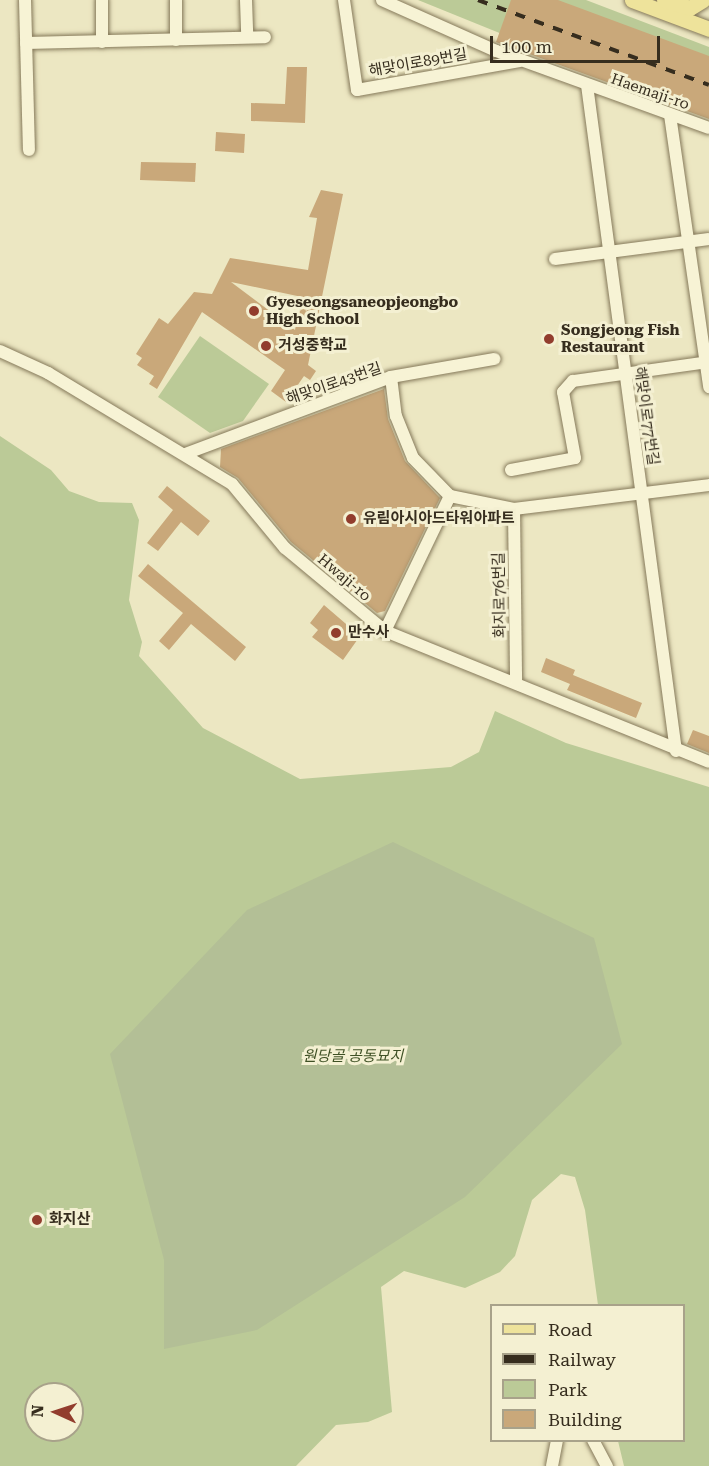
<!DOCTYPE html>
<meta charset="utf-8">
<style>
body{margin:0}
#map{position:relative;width:709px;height:1466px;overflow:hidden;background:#ece7c2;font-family:"Roboto Serif","Noto Sans KR",serif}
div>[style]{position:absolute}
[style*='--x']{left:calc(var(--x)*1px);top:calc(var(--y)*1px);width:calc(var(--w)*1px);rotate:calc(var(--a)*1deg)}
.green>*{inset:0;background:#bbca97}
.cemetery>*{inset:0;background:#b3bf96}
.building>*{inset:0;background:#c9a87a}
.roads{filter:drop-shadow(0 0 2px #85795a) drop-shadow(0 0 2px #85795a)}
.minor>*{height:12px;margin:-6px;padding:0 6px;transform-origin:6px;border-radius:6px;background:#f7f3d5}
.major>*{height:15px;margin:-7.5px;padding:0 7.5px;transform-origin:7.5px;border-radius:7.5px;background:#eee39b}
.rail>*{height:4px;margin-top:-2px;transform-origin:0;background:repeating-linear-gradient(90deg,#362d1e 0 10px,transparent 0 20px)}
.dots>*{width:16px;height:16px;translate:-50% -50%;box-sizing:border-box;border:3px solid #f4f0d2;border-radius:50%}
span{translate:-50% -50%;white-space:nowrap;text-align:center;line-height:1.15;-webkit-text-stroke:6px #f4f0d2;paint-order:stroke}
.street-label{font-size:15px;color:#362d1e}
.poi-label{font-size:15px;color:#362d1e;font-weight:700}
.left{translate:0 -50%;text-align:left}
.park-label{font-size:15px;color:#3f5125;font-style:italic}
.legend{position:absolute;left:490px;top:1304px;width:195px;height:138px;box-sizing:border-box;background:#f4f0d2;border:2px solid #a8a28a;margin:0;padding:8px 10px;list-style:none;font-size:18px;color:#362d1e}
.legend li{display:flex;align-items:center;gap:12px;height:30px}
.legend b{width:30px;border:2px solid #a8a28a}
.north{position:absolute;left:24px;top:1382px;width:60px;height:60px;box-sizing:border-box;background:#f4f0d2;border:2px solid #a8a28a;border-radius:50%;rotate:273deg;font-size:16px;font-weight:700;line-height:24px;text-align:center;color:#362d1e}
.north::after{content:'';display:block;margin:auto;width:21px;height:27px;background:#923d2d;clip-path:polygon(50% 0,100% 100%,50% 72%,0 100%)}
.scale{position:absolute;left:490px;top:36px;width:170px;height:27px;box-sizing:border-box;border:3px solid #362d1e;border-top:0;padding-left:8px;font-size:18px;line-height:21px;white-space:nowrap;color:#362d1e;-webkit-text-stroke:4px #f4f0d2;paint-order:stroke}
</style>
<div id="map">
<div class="green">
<i style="clip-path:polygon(418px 0,586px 0,709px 47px,709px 107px,705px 116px)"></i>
<i style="clip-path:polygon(200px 336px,269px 384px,243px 421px,210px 433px,158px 397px)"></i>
<i style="clip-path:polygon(evenodd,0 436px,51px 470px,69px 491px,99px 502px,132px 503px,139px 520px,129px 600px,142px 642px,139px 656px,203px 728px,300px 779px,451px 767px,479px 752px,495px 711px,566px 743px,709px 787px,709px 1466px,624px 1466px,618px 1441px,684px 1440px,684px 1306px,598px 1305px,585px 1210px,575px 1177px,561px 1174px,532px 1200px,515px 1256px,500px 1272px,465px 1288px,404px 1271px,381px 1287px,392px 1412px,368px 1422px,336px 1425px,296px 1466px,0 1466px,0 436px,36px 1394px,72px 1394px,72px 1430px,36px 1430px,36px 1394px)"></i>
</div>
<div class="cemetery">
<i style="clip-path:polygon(393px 842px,594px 938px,622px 1044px,465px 1197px,257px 1330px,164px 1349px,164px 1260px,110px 1054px,247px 910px)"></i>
</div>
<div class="building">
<i style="clip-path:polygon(511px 0,558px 0,709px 56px,709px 119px,496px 42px)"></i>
<i style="clip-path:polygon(287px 67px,307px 67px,305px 123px,251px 121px,251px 103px,285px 104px)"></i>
<i style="clip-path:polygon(216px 132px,245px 134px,244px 153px,215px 151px)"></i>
<i style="clip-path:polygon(141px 162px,196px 163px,195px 182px,140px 180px)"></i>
<i style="clip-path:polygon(evenodd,321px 190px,343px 194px,308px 365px,316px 371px,310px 380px,304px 376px,286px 402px,271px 391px,285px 370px,202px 312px,157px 389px,149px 384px,154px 376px,137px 365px,142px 358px,136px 354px,159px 318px,168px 324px,194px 292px,212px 294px,230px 258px,308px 270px,317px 218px,309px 217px,321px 190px,231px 282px,302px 297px,295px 330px,231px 282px)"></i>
<i style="clip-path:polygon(384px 389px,388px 419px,405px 461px,440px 498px,385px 611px,377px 613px,291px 542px,238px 478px,220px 467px,221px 449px)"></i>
<i style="clip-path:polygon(167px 486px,210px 521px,198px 536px,181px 522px,158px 551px,147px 543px,173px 510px,158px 497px)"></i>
<i style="clip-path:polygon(148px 564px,246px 647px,235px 661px,191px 624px,169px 650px,159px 641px,183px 613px,138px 576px)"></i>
<i style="clip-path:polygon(324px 605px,360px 636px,343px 660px,312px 637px,318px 630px,310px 623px)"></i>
<i style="clip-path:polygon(546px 658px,575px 670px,573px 675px,642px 703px,636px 718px,567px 690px,570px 684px,541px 672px)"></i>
<i style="clip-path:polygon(693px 730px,709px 736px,709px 753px,687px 744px)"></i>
</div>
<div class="roads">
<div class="minor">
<i style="--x:25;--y:0;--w:150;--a:88.5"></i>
<i style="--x:102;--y:0;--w:42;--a:90"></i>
<i style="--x:176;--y:0;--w:40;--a:90"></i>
<i style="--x:246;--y:0;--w:37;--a:88"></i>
<i style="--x:344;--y:0;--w:91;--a:81.8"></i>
<i style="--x:357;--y:90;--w:165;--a:-10.1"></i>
<i style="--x:382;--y:0;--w:125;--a:24.1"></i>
<i style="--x:496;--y:51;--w:226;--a:19.9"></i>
<i style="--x:26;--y:43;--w:239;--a:-1.4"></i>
<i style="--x:587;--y:85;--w:672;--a:82.39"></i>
<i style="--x:670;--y:115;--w:275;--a:81.8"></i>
<i style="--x:555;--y:259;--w:155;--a:-7.4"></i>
<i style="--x:0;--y:351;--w:53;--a:24.6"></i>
<i style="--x:48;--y:373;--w:215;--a:31.1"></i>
<i style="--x:232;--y:484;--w:83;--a:50.4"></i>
<i style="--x:285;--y:548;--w:130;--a:39.7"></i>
<i style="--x:385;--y:631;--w:349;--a:22"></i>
<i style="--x:391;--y:377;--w:105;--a:-9.9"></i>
<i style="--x:185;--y:454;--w:220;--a:-20.5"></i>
<i style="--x:391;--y:377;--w:39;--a:83"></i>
<i style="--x:396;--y:416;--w:45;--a:68"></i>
<i style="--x:413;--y:458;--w:53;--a:45.8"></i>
<i style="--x:450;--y:496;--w:65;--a:11.5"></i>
<i style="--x:514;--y:509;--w:196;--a:-7"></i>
<i style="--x:511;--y:470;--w:65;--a:-10.6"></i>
<i style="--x:575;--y:458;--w:67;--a:-100.3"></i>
<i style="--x:563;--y:392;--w:15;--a:-48"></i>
<i style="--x:573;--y:381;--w:137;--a:-8"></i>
<i style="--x:514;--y:509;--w:172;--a:89.3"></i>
<i style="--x:385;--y:631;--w:150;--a:-64.3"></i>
<i style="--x:593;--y:1440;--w:30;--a:62"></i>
<i style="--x:552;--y:1466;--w:26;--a:-79"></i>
</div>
<div class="major">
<i style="--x:632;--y:0;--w:82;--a:20.6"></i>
<i style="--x:664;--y:0;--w:27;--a:17"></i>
<i style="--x:690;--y:8;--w:15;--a:-32"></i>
</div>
</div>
<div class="rail">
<i style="--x:478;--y:0;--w:246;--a:20.2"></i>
</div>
<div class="dots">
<i style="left:254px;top:311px;background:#923d2d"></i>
<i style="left:549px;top:339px;background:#923d2d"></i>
<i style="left:266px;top:346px;background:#923d2d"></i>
<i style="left:351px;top:519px;background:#923d2d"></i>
<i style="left:336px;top:633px;background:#923d2d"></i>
<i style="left:37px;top:1220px;background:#923d2d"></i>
</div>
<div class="street-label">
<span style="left:418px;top:63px;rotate:-10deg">해맞이로89번길</span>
<span style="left:650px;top:92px;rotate:19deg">Haemaji-ro</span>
<span style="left:334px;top:384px;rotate:-19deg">해맞이로43번길</span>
<span style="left:646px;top:416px;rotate:82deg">해맞이로77번길</span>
<span style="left:344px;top:578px;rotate:40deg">Hwaji-ro</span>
<span style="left:500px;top:595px;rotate:-91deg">화지로76번길</span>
</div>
<div class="poi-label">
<span class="left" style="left:266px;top:311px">Gyeseongsaneopjeongbo<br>High School</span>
<span class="left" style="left:561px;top:339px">Songjeong Fish<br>Restaurant</span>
<span class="left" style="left:278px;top:346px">거성중학교</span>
<span class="left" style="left:363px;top:519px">유림아시아드타워아파트</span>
<span class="left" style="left:348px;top:633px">만수사</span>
<span class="left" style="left:49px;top:1220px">화지산</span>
</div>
<div class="park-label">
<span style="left:353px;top:1057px">원당골 공동묘지</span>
</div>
<ul class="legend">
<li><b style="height:8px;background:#eee39b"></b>Road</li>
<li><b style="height:8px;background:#362d1e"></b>Railway</li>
<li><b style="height:16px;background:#bbca97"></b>Park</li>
<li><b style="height:16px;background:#c9a87a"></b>Building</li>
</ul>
<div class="north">N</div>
<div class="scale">100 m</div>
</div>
